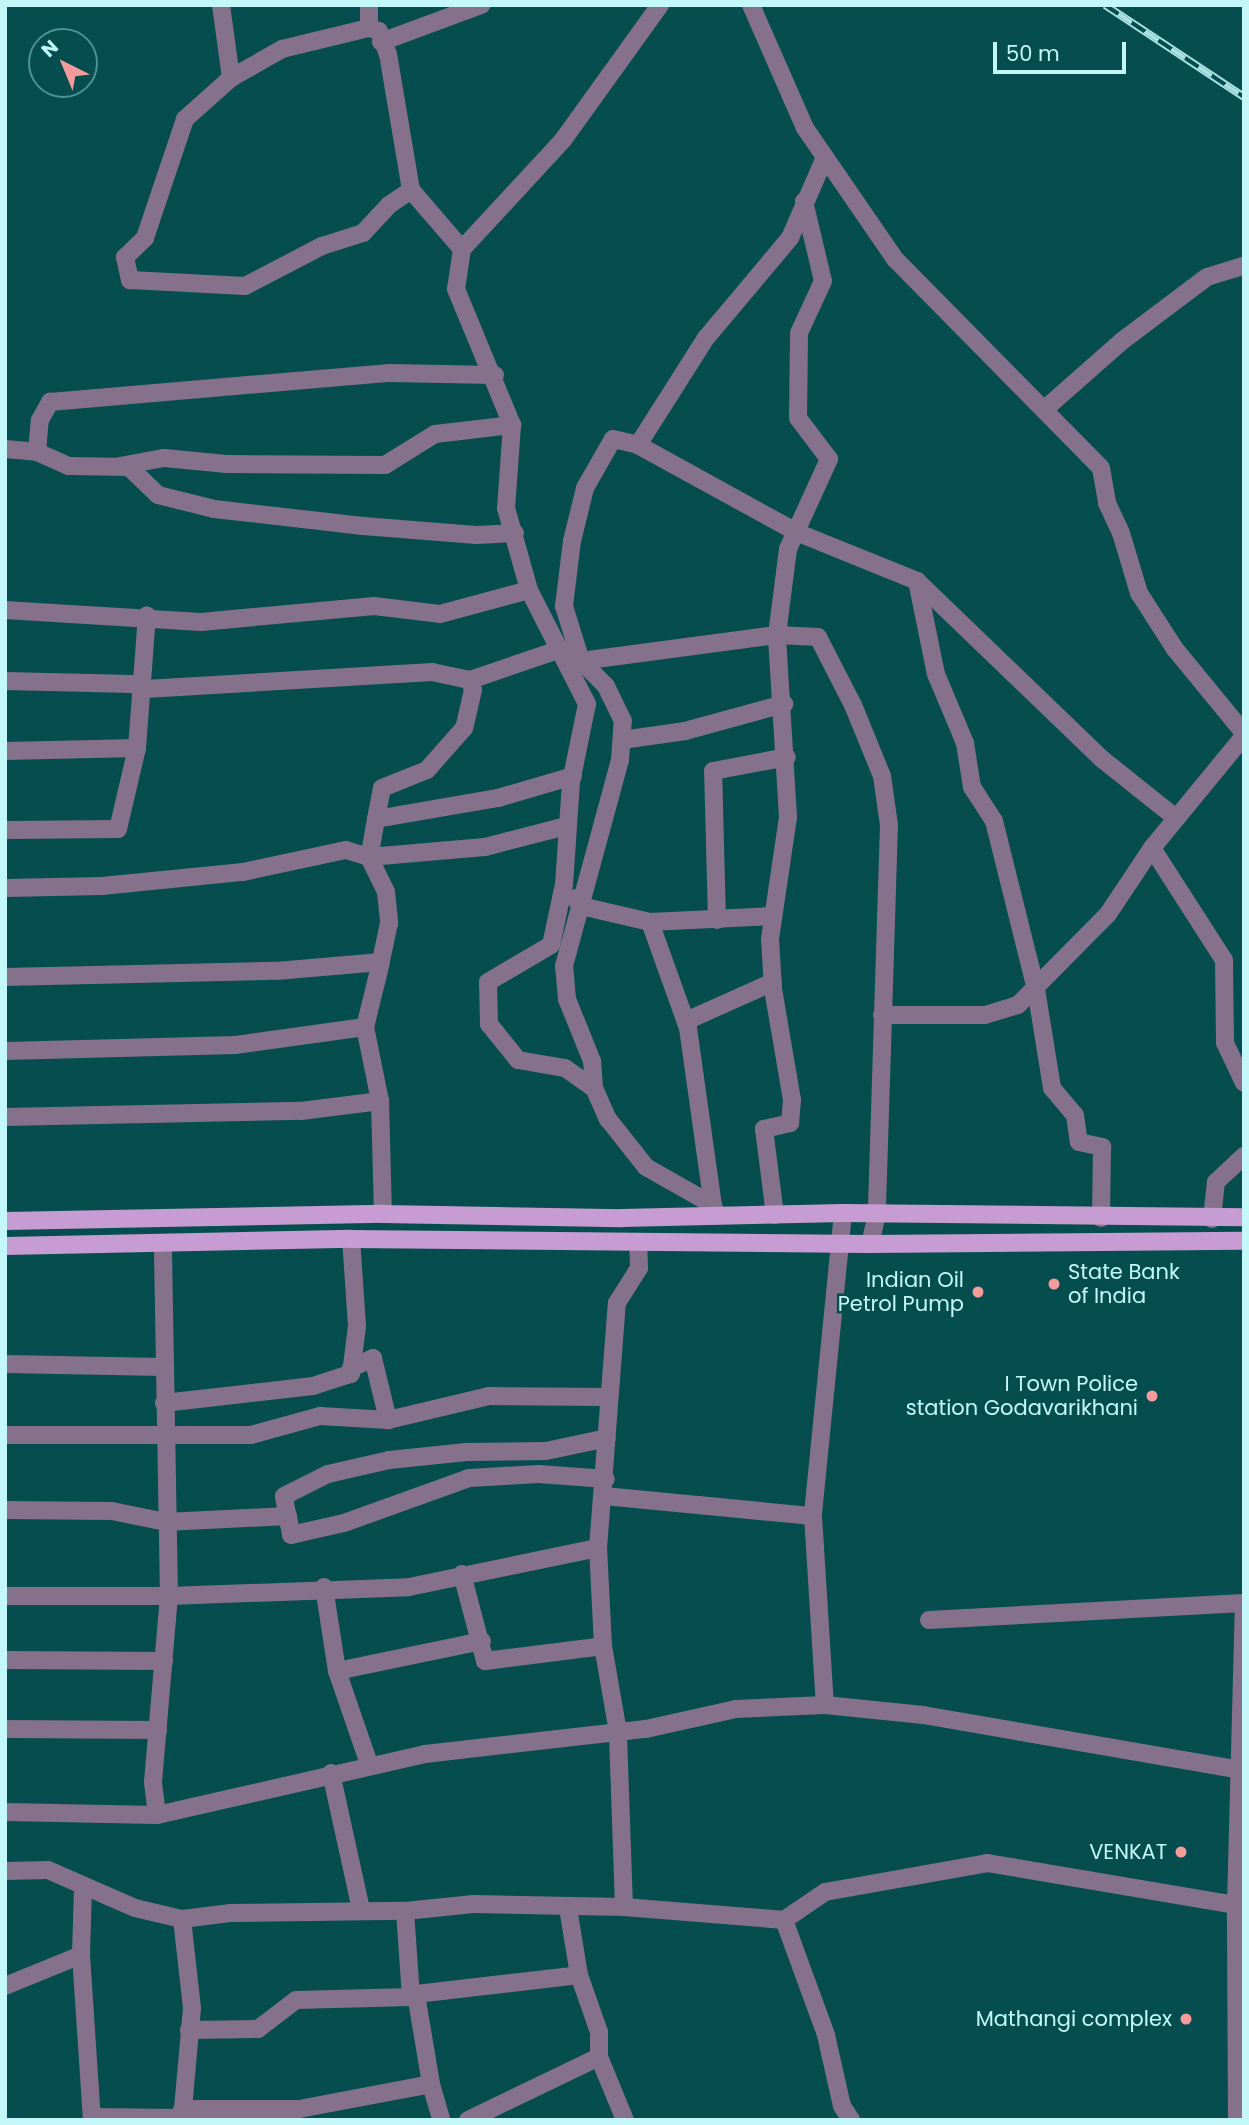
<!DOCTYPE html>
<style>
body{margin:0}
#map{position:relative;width:1249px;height:2125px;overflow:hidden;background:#054d4f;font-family:Poppins,sans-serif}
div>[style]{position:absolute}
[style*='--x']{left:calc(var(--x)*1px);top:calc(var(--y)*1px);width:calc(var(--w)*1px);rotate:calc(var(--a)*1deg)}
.minor>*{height:18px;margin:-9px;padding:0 9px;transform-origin:9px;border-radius:9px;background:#86718c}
.major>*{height:18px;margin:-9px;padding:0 9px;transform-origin:9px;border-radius:9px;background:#c79cd2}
.rail>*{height:8px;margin-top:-4px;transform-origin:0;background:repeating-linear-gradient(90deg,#054d4f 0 16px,#aae1e3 0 32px);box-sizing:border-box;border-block:2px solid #aae1e3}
.dots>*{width:19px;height:19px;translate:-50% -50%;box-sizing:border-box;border:4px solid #054d4f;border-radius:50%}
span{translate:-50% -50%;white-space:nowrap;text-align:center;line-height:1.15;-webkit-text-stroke:5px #054d4f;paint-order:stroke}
.poi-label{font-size:21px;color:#c3f7f9}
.left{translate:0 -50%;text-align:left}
.right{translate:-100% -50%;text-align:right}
.frame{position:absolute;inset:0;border:7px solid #c3f7f9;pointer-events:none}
.north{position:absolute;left:28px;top:28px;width:70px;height:70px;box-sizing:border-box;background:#054d4f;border:2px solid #519193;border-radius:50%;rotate:317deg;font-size:19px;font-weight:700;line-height:28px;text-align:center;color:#c3f7f9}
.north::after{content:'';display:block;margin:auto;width:24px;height:32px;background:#f59b9c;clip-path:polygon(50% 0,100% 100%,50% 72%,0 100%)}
.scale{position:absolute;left:993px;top:42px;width:133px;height:32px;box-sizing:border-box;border:4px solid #c3f7f9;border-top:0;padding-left:9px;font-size:21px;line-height:24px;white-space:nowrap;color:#c3f7f9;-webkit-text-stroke:5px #054d4f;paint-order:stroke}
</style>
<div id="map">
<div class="minor">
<i style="--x:221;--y:5;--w:74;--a:82.2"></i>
<i style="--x:231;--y:78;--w:62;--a:138.3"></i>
<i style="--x:185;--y:119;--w:126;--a:108.6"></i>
<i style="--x:145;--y:238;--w:28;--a:136"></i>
<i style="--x:125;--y:257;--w:24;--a:78"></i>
<i style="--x:130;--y:280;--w:115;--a:3"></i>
<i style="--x:245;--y:286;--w:87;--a:-27.5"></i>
<i style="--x:322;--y:246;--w:43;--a:-17.6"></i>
<i style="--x:363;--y:233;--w:38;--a:-47"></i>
<i style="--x:389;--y:205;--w:27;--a:-34"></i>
<i style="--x:411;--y:190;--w:78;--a:49.2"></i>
<i style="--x:660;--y:5;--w:166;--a:125.7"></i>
<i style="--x:563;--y:140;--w:149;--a:132.8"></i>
<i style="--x:462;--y:249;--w:40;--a:98.5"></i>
<i style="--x:456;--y:289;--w:147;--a:67.6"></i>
<i style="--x:512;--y:425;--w:83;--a:94.1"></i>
<i style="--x:506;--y:508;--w:85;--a:74.3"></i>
<i style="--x:529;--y:590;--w:128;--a:63"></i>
<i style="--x:587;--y:704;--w:80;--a:101.6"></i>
<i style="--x:571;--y:782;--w:102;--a:93.9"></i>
<i style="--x:564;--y:884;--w:62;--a:102"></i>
<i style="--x:551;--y:945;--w:73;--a:149.6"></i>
<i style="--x:488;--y:982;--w:42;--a:88.6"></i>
<i style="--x:489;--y:1024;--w:46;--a:51.1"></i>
<i style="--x:518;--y:1060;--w:48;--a:9.7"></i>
<i style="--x:565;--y:1068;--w:35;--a:35"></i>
<i style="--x:594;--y:1088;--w:34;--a:66"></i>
<i style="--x:608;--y:1119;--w:61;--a:51.6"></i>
<i style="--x:646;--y:1167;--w:77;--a:29.6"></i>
<i style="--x:713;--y:1205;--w:9;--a:72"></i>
<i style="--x:751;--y:5;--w:134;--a:66.3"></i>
<i style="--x:805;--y:128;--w:159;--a:55.5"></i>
<i style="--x:895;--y:259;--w:293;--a:45.4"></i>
<i style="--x:1101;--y:468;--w:36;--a:80"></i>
<i style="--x:1107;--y:503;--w:33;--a:65"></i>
<i style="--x:1121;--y:533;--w:63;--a:73.3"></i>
<i style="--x:1139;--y:593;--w:67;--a:57.3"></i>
<i style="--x:1175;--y:649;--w:109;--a:50.6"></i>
<i style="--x:369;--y:28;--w:23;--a:-90"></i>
<i style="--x:381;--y:42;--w:107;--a:-20.3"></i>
<i style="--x:231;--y:78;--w:59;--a:-29.6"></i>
<i style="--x:282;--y:49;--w:89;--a:-13.6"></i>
<i style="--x:369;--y:28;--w:10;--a:17"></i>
<i style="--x:379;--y:31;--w:25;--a:69"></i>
<i style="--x:388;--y:54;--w:138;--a:80.4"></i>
<i style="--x:1046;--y:408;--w:101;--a:-41.4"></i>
<i style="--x:1122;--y:341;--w:106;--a:-37"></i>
<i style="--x:1207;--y:277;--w:39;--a:-17"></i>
<i style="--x:638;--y:445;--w:180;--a:28.8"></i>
<i style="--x:796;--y:532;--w:131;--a:22"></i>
<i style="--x:917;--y:581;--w:257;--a:43.9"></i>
<i style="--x:1102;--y:759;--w:95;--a:38.6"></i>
<i style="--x:5;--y:449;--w:32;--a:5"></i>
<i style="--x:37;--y:452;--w:34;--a:24"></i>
<i style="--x:68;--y:466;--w:61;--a:0.9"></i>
<i style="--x:129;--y:467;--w:40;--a:44"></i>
<i style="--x:158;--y:495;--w:58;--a:14"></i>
<i style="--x:214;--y:509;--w:150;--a:6.5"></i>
<i style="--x:363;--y:526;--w:114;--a:4.5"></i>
<i style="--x:477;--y:535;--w:38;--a:-3"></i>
<i style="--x:37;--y:452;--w:32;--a:-85"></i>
<i style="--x:40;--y:420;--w:21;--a:-61"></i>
<i style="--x:50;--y:402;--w:341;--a:-4.9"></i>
<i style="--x:390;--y:373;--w:105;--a:1.1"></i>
<i style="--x:120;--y:466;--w:45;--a:-10.3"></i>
<i style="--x:164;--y:458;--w:63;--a:5.4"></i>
<i style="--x:227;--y:464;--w:158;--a:0.4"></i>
<i style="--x:385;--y:465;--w:59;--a:-31.8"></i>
<i style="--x:435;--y:434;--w:78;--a:-6.7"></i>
<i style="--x:917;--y:581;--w:95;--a:78.5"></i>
<i style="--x:936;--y:674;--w:75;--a:67.2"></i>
<i style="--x:965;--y:743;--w:45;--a:81"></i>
<i style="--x:972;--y:787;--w:40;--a:57.1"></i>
<i style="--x:994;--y:821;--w:173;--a:76"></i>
<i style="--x:1036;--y:989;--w:100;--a:80.8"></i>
<i style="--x:1052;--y:1088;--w:35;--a:50"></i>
<i style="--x:1075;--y:1115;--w:27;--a:82"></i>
<i style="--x:1079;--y:1142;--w:24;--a:12"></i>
<i style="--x:1102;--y:1147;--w:71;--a:90.8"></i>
<i style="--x:5;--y:610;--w:196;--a:3.5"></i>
<i style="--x:201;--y:622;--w:174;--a:-5.3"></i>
<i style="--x:374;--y:606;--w:66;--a:6.9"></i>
<i style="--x:440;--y:614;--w:92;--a:-15.1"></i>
<i style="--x:470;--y:680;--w:10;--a:73"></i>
<i style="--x:473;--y:690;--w:39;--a:103"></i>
<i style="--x:464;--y:728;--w:56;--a:131.4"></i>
<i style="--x:427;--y:770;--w:48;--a:158.2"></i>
<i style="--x:382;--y:788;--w:32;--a:101"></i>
<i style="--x:376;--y:819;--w:124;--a:-9.8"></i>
<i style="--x:498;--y:798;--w:78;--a:-16.3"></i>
<i style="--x:5;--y:681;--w:127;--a:1.4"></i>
<i style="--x:132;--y:684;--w:14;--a:21"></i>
<i style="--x:145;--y:689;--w:288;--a:-3.4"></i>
<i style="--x:432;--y:672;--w:39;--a:12"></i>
<i style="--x:470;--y:680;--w:93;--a:-18.8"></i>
<i style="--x:558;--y:650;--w:25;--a:26"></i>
<i style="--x:581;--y:661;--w:198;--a:-7.6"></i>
<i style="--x:777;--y:635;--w:41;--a:2.8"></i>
<i style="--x:818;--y:637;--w:76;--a:62.8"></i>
<i style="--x:853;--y:705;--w:77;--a:67.8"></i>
<i style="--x:882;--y:776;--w:49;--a:81.9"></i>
<i style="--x:889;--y:825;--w:389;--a:91.8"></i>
<i style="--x:877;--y:1214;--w:31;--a:103"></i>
<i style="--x:622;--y:740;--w:64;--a:-8.1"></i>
<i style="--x:685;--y:731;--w:103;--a:-15.3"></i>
<i style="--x:5;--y:751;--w:132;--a:-1.3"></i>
<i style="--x:376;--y:819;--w:39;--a:100"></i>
<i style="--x:369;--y:857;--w:39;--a:64"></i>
<i style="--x:386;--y:892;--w:31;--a:84"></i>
<i style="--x:389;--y:923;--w:40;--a:102"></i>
<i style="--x:5;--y:830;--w:113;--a:-0.5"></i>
<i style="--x:118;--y:829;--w:83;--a:-76.8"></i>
<i style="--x:137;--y:748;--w:133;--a:-85.7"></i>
<i style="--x:1152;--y:848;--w:133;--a:57.3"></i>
<i style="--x:1224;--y:960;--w:83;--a:89.3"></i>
<i style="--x:1225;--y:1043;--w:44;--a:64.6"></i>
<i style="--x:5;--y:888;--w:97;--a:-1.2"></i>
<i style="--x:102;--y:886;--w:142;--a:-5.7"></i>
<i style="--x:243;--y:872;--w:105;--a:-12.1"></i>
<i style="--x:346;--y:850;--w:24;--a:17"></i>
<i style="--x:369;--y:857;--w:116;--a:-4.9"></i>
<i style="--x:485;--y:847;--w:84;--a:-14.5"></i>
<i style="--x:575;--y:898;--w:10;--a:53"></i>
<i style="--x:581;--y:906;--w:71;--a:13.1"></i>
<i style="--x:650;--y:922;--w:122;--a:-2.8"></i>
<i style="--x:717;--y:920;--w:149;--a:-91.5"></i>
<i style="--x:713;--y:771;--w:75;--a:-10.7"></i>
<i style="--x:650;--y:922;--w:113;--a:70.3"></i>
<i style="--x:688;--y:1028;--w:179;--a:82"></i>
<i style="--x:5;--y:977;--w:271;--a:-1.3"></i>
<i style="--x:276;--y:971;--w:105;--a:-4.9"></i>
<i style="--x:381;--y:962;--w:67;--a:103.8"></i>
<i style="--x:365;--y:1027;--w:130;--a:172.1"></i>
<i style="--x:236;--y:1045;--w:231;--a:178.5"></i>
<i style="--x:882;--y:1015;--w:103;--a:0"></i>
<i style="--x:985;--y:1015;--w:34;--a:-17"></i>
<i style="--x:1018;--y:1005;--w:128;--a:-45.3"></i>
<i style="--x:1108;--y:914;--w:79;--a:-56.3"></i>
<i style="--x:1152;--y:848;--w:145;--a:-50.6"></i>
<i style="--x:686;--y:1021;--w:95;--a:-24.1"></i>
<i style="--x:365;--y:1027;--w:76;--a:78.5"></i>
<i style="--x:380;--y:1101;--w:113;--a:88.5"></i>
<i style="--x:594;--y:1088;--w:27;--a:-94"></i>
<i style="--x:592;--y:1061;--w:67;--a:-112"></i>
<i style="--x:567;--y:999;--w:33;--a:-95"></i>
<i style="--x:564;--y:966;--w:213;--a:-74.8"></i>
<i style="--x:620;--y:760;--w:39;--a:-86"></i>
<i style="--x:623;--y:721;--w:39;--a:-116"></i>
<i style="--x:606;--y:686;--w:35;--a:-135"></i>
<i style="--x:581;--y:661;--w:58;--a:-107.2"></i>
<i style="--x:564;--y:606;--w:65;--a:-83"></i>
<i style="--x:572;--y:541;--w:55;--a:-76.2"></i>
<i style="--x:585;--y:488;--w:56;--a:-60.3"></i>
<i style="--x:613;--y:439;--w:26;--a:13"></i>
<i style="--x:638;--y:445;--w:127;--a:-57.6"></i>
<i style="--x:706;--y:338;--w:131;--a:-50"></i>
<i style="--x:790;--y:238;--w:88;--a:-66.6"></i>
<i style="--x:5;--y:1117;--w:296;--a:-1.2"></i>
<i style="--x:301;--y:1111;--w:80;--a:-7.2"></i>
<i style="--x:843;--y:1213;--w:304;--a:95.7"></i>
<i style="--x:813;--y:1516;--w:189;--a:86.4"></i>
<i style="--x:825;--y:1705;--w:99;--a:5.8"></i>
<i style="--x:923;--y:1715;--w:322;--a:9.8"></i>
<i style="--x:775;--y:1215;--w:87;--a:-97.3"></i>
<i style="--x:764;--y:1129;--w:27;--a:-13"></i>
<i style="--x:790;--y:1123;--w:23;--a:-85"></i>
<i style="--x:792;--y:1100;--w:113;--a:-99.7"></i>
<i style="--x:773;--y:989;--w:50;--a:-93.4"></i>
<i style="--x:770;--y:939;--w:123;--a:-81.6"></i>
<i style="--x:788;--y:817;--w:182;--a:-93.5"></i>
<i style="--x:777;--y:635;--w:87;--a:-82.7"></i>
<i style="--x:788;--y:549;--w:99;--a:-65.5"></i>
<i style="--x:829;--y:459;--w:51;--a:-127.1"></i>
<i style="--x:798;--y:418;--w:85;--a:-89.3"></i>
<i style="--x:799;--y:333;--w:57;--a:-65.2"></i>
<i style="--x:823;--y:281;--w:82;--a:-103.4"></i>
<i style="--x:1212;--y:1219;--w:37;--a:-84"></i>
<i style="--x:1216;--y:1182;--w:38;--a:-43"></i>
<i style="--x:5;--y:1364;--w:159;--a:1.1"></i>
<i style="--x:351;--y:1368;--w:24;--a:-24"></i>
<i style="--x:373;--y:1358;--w:64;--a:76.4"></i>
<i style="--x:164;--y:1403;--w:150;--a:-6.5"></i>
<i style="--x:313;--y:1386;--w:40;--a:-18"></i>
<i style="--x:351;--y:1374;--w:48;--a:-82.9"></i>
<i style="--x:357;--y:1326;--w:87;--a:-93.9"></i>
<i style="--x:5;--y:1435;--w:246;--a:0"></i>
<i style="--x:251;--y:1435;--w:72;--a:-15.4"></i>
<i style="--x:320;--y:1416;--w:68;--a:3.4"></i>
<i style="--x:388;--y:1420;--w:104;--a:-13.4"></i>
<i style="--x:489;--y:1396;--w:118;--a:0.5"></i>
<i style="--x:604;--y:1496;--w:210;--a:5.5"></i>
<i style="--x:5;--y:1510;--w:107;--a:0.5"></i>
<i style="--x:112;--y:1511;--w:55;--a:11.5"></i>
<i style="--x:166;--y:1522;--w:122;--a:-2.8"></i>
<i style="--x:288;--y:1516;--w:19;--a:81"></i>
<i style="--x:291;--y:1535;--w:54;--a:-12.8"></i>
<i style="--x:344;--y:1523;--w:133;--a:-19.8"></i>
<i style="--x:469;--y:1478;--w:70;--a:-3.3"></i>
<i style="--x:539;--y:1474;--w:67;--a:4.3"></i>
<i style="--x:289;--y:1525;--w:29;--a:-100"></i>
<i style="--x:284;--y:1496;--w:49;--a:-26.6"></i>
<i style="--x:328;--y:1474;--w:63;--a:-12.9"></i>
<i style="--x:389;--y:1460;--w:78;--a:-5.9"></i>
<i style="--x:467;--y:1452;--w:79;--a:-0.7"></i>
<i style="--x:546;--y:1451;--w:62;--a:-12"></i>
<i style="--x:462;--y:1574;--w:90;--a:75.2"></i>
<i style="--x:485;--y:1661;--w:119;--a:-7.2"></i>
<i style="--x:324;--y:1587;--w:85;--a:81.2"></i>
<i style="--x:337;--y:1671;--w:148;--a:-11.7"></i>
<i style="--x:5;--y:1596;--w:164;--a:0"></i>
<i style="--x:169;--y:1596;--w:240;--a:-2.1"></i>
<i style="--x:409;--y:1587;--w:193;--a:-11.7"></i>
<i style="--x:929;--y:1620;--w:315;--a:-3.1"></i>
<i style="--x:5;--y:1660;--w:159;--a:0.4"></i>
<i style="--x:337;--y:1671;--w:98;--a:71"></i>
<i style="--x:5;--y:1729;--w:153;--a:0.4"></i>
<i style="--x:331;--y:1773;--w:140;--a:77.6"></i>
<i style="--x:5;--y:1812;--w:152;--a:1.1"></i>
<i style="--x:157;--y:1815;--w:275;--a:-12.8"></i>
<i style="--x:425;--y:1754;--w:222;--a:-6.5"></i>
<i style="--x:646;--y:1729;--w:92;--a:-12.5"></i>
<i style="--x:736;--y:1709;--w:89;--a:-2.6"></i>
<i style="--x:157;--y:1815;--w:33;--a:-97"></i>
<i style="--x:153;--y:1782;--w:187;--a:-85.1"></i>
<i style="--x:169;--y:1596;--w:352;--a:-91"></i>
<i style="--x:5;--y:1871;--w:43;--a:-1.3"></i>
<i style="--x:48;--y:1870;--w:95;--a:23.6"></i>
<i style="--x:135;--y:1908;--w:48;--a:13.2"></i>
<i style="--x:182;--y:1919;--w:48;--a:-7.1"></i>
<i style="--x:230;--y:1913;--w:175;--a:-0.7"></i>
<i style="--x:405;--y:1911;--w:69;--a:-5.8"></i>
<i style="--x:474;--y:1904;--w:150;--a:1.1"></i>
<i style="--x:624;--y:1907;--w:161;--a:4.6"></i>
<i style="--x:784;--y:1920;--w:122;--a:69.9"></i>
<i style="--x:826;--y:2035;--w:73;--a:77.3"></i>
<i style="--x:842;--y:2106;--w:17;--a:57"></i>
<i style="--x:83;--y:1887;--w:68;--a:91.7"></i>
<i style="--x:81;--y:1955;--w:165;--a:86.2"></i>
<i style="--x:624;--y:1907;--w:175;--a:-92"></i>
<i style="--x:618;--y:1732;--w:87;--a:-99.9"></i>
<i style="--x:603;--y:1646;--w:98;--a:-92.9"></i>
<i style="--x:598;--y:1548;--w:246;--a:-85.6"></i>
<i style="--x:617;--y:1303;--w:41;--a:-57.8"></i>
<i style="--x:639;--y:1268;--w:25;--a:-92"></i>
<i style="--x:182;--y:1919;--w:90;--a:83.6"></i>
<i style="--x:192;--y:2008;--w:101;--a:95.1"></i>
<i style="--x:784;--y:1920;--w:50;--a:-34.3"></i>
<i style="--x:825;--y:1892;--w:165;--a:-10.1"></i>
<i style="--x:987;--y:1863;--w:253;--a:9.6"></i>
<i style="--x:5;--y:1986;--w:82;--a:-22.2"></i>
<i style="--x:416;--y:1994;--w:164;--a:-6.6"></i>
<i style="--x:189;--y:2030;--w:69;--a:-0.8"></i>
<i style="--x:258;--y:2029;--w:48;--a:-37.3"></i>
<i style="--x:296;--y:2000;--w:115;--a:-1.5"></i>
<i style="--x:599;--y:2057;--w:68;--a:67.6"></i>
<i style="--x:431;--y:2084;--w:37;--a:74"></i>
<i style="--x:92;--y:2117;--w:85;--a:0.7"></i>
<i style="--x:177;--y:2118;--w:11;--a:-56"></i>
<i style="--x:183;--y:2109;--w:116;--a:0"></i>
<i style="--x:299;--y:2109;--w:134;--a:-10.7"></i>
<i style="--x:431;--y:2084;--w:91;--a:-99.5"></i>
<i style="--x:416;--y:1994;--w:6;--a:149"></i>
<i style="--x:411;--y:1997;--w:86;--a:-94"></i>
<i style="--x:468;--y:2120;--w:145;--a:-25.7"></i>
<i style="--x:599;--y:2057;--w:25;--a:-90"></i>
<i style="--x:599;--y:2032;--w:60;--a:-109.3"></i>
<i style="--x:579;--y:1975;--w:68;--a:-99.3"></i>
<i style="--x:1237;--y:2120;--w:215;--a:-90.3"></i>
<i style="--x:1236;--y:1905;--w:300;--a:-88.5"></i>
</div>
<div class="major">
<i style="--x:5;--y:1221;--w:378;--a:-1.1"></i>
<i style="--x:383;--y:1214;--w:239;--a:1"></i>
<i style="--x:622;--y:1218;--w:221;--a:-1.3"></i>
<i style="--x:843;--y:1213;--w:401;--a:0.6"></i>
<i style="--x:5;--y:1246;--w:346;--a:-1.2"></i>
<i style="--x:351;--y:1239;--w:519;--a:0.55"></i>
<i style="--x:870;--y:1244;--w:374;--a:-0.5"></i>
</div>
<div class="rail">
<i style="--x:1105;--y:5;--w:167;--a:33.5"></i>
</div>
<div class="dots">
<i style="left:1054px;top:1284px;background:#f59b9c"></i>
<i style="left:978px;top:1292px;background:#f59b9c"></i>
<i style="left:1152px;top:1396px;background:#f59b9c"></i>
<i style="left:1181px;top:1852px;background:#f59b9c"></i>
<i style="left:1186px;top:2019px;background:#f59b9c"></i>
</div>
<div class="poi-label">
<span class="left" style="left:1068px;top:1284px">State Bank<br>of India</span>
<span class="right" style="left:964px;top:1292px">Indian Oil<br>Petrol Pump</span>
<span class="right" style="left:1138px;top:1396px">I Town Police<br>station Godavarikhani</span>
<span class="right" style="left:1167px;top:1852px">VENKAT</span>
<span class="right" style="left:1172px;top:2019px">Mathangi complex</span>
</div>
<div class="frame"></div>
<div class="north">N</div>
<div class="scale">50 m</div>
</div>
